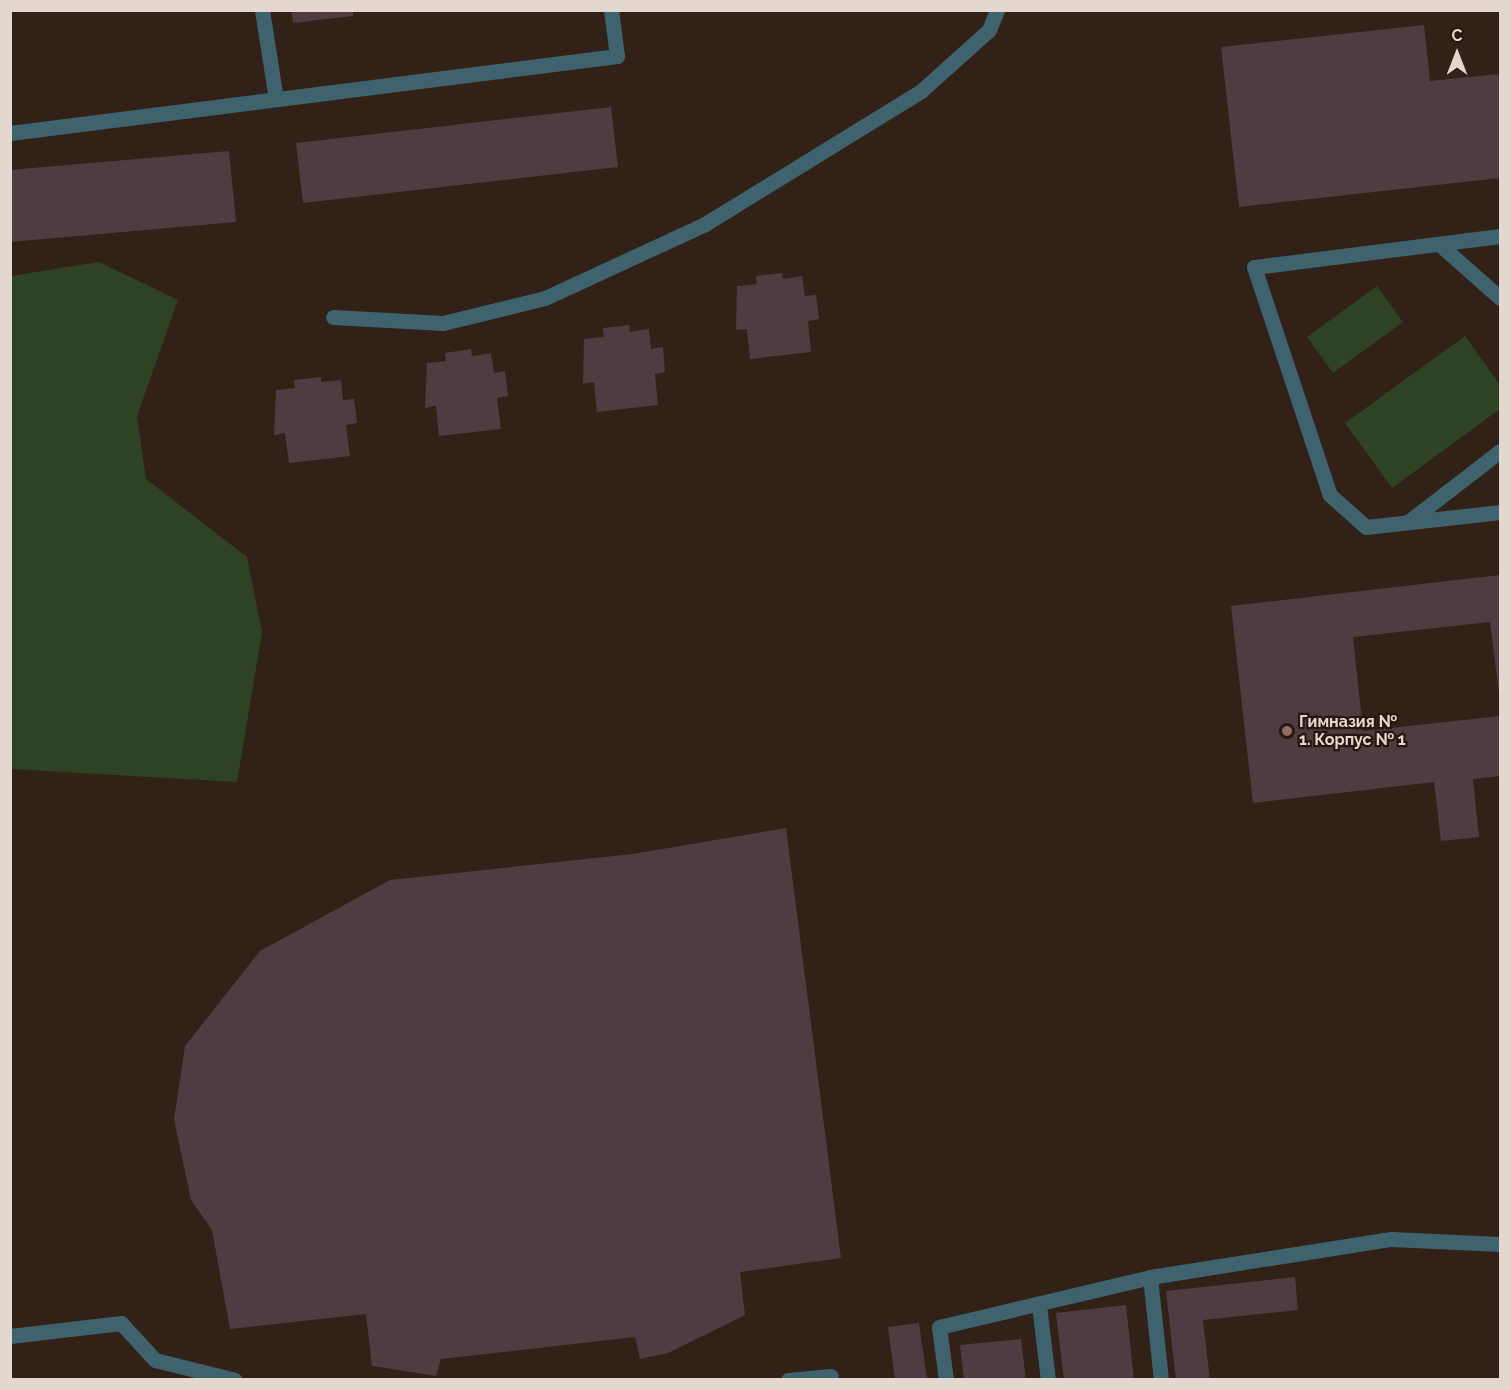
<!DOCTYPE html>
<meta charset="utf-8">
<style>
body{margin:0}
#map{position:relative;width:1511px;height:1390px;overflow:hidden;background:#322117;font-family:Raleway,sans-serif}
div>[style]{position:absolute}
[style*='--x']{left:calc(var(--x)*1px);top:calc(var(--y)*1px);width:calc(var(--w)*1px);rotate:calc(var(--a)*1deg)}
.green>*{inset:0;background:#2d4323}
.building>*{inset:0;background:#503b42}
.service>*{height:15px;margin:-7.5px;padding:0 7.5px;transform-origin:7.5px;border-radius:7.5px;background:#3f636e}
.dots>*{width:16px;height:16px;translate:-50% -50%;box-sizing:border-box;border:3px solid #28170e;border-radius:50%}
span{translate:-50% -50%;white-space:nowrap;text-align:center;line-height:1.15;-webkit-text-stroke:4.5px #28170e;paint-order:stroke}
.poi-label{font-size:16px;color:#e3d7d0;font-weight:700}
.left{translate:0 -50%;text-align:left}
.frame{position:absolute;inset:0;border:12px solid #e3d7d0;pointer-events:none}
.north{position:absolute;left:1427px;top:24px;width:60px;height:60px;-webkit-text-stroke:4px #28170e;paint-order:stroke;rotate:0deg;font-size:16px;font-weight:700;line-height:24px;text-align:center;color:#e3d7d0}
.north::after{content:'';display:block;margin:auto;width:21px;height:27px;background:#e3d7d0;clip-path:polygon(50% 0,100% 100%,50% 72%,0 100%)}
</style>
<div id="map">
<div class="green">
<i style="clip-path:polygon(99px 262px,178px 300px,137px 416px,146px 479px,247px 557px,262px 632px,237px 782px,11px 769px,11px 276px)"></i>
<i style="clip-path:polygon(1377px 286px,1403px 322px,1333px 373px,1307px 337px)"></i>
<i style="clip-path:polygon(1465px 336px,1500px 385px,1500px 409px,1392px 488px,1345px 423px)"></i>
</div>
<div class="building">
<i style="clip-path:polygon(291px 10px,353px 10px,353px 16px,293px 23px)"></i>
<i style="clip-path:polygon(1424px 25px,1430px 81px,1500px 74px,1500px 178px,1239px 207px,1221px 47px)"></i>
<i style="clip-path:polygon(611px 107px,618px 167px,303px 203px,296px 143px)"></i>
<i style="clip-path:polygon(229px 151px,236px 222px,10px 242px,10px 170px)"></i>
<i style="clip-path:polygon(782px 273px,783px 279px,802px 276px,805px 296px,816px 295px,819px 319px,808px 321px,811px 352px,750px 359px,747px 329px,736px 330px,737px 286px,757px 284px,756px 276px)"></i>
<i style="clip-path:polygon(629px 325px,630px 332px,649px 329px,651px 349px,663px 347px,665px 372px,655px 374px,658px 405px,597px 412px,594px 382px,583px 384px,584px 339px,604px 337px,603px 328px)"></i>
<i style="clip-path:polygon(471px 349px,472px 356px,491px 353px,494px 373px,505px 371px,508px 396px,497px 398px,501px 429px,439px 436px,436px 406px,425px 408px,427px 363px,446px 361px,445px 353px)"></i>
<i style="clip-path:polygon(321px 377px,321px 382px,341px 380px,343px 400px,354px 399px,357px 423px,346px 425px,350px 456px,289px 463px,285px 433px,274px 435px,276px 390px,295px 388px,294px 380px)"></i>
<i style="clip-path:polygon(1500px 575px,1500px 702px,1490px 622px,1353px 637px,1363px 731px,1500px 716px,1500px 776px,1473px 779px,1479px 837px,1441px 841px,1434px 782px,1253px 803px,1231px 606px)"></i>
<i style="clip-path:polygon(786px 828px,841px 1258px,740px 1272px,745px 1315px,668px 1353px,640px 1359px,635px 1337px,441px 1359px,436px 1376px,372px 1366px,366px 1314px,230px 1329px,212px 1230px,191px 1200px,174px 1119px,185px 1046px,260px 951px,390px 880px,633px 854px)"></i>
<i style="clip-path:polygon(1295px 1277px,1298px 1310px,1203px 1320px,1210px 1380px,1176px 1380px,1166px 1291px)"></i>
<i style="clip-path:polygon(1126px 1305px,1134px 1380px,1064px 1380px,1056px 1313px)"></i>
<i style="clip-path:polygon(919px 1323px,927px 1380px,895px 1380px,888px 1327px)"></i>
<i style="clip-path:polygon(1021px 1339px,1026px 1380px,964px 1380px,960px 1345px)"></i>
</div>
<div class="service">
<i style="--x:262;--y:10;--w:90;--a:81.1"></i>
<i style="--x:10;--y:133;--w:612;--a:-7.23"></i>
<i style="--x:617;--y:56;--w:46;--a:-97.4"></i>
<i style="--x:1500;--y:236;--w:248;--a:172.8"></i>
<i style="--x:1254;--y:267;--w:240;--a:71.6"></i>
<i style="--x:1330;--y:495;--w:48;--a:41.6"></i>
<i style="--x:1366;--y:527;--w:135;--a:-6.4"></i>
<i style="--x:1439;--y:244;--w:81;--a:41.5"></i>
<i style="--x:333;--y:317;--w:110;--a:3.1"></i>
<i style="--x:443;--y:323;--w:105;--a:-13.8"></i>
<i style="--x:545;--y:298;--w:176;--a:-24.8"></i>
<i style="--x:705;--y:224;--w:254;--a:-31.6"></i>
<i style="--x:921;--y:91;--w:91;--a:-41.9"></i>
<i style="--x:989;--y:30;--w:22;--a:-68"></i>
<i style="--x:1408;--y:522;--w:116;--a:-37.7"></i>
<i style="--x:1150;--y:1277;--w:104;--a:83.9"></i>
<i style="--x:1039;--y:1305;--w:76;--a:83.2"></i>
<i style="--x:10;--y:1336;--w:112;--a:-6.7"></i>
<i style="--x:121;--y:1323;--w:50;--a:47.4"></i>
<i style="--x:155;--y:1360;--w:82;--a:14"></i>
<i style="--x:788;--y:1380;--w:43;--a:-5.3"></i>
<i style="--x:946;--y:1380;--w:53;--a:-97.5"></i>
<i style="--x:939;--y:1327;--w:217;--a:-13.3"></i>
<i style="--x:1150;--y:1277;--w:244;--a:-9"></i>
<i style="--x:1391;--y:1239;--w:109;--a:2.6"></i>
</div>
<div class="dots">
<i style="left:1287px;top:731px;background:#8d6e63"></i>
</div>
<div class="poi-label">
<span class="left" style="left:1299px;top:731px">Гимназия №<br>1. Корпус № 1</span>
</div>
<div class="frame"></div>
<div class="north">С</div>
</div>
